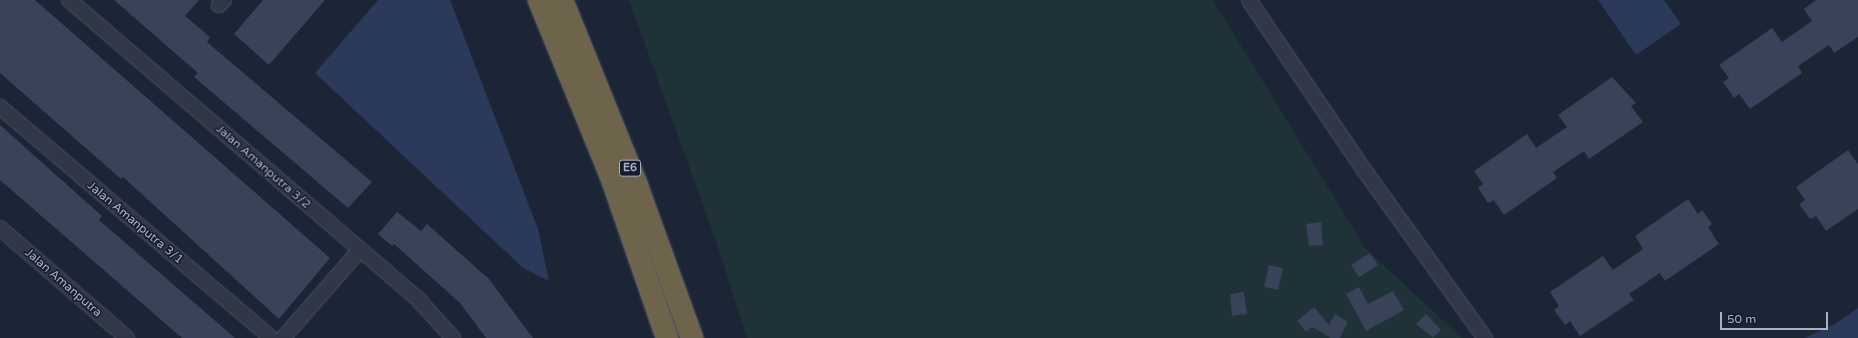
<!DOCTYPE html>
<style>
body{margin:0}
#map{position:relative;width:1858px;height:338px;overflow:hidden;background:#1c2536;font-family:"Varela Round",sans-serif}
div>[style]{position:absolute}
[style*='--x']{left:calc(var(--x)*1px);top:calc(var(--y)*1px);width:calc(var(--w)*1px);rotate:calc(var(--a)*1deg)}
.green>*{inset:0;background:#1e3237}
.water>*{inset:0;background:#2b3a5b}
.building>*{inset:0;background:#384258}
.roads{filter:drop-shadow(0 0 1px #4d5465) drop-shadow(0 0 1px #4d5465)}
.street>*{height:14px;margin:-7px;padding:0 7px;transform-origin:7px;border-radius:7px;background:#303747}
.highway>*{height:22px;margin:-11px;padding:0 11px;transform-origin:11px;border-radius:11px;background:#6e644c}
span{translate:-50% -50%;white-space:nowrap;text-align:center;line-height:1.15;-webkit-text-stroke:3px #161c2b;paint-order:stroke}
.shield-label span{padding:1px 3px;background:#161c2b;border:1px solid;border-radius:3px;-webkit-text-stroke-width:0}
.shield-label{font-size:11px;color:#a9b1c5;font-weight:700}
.street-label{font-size:12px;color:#a9b1c5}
.scale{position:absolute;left:1720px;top:312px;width:108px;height:18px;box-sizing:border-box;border:2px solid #a9b1c5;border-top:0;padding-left:5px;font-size:12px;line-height:14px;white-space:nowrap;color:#a9b1c5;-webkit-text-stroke:3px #161c2b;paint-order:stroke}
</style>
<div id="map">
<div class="green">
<i style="clip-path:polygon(629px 0,1213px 0,1365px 248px,1462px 338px,747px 338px,716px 241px)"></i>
</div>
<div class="water">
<i style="clip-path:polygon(378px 0,450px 0,538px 229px,549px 281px,523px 268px,315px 73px)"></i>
<i style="clip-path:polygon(1598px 0,1664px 0,1681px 24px,1636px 55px)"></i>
<i style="clip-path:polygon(1858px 308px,1858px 338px,1804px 338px,1835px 324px)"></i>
</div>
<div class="building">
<i style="clip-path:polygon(0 0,35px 0,330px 258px,279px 319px,123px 177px,121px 179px,0 73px)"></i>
<i style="clip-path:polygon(114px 0,199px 0,185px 16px,210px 37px,207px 42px,372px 182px,348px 208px,194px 77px,198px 73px)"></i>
<i style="clip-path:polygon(263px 0,325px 0,269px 65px,234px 34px)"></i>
<i style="clip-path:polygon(1816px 0,1858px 0,1858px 37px,1834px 53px,1829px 45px,1798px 66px,1802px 73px,1750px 109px,1739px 94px,1734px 98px,1723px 82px,1729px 78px,1719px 65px,1772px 28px,1782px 42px,1812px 21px,1804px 9px)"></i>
<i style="clip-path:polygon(1612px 77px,1636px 103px,1631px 106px,1643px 122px,1589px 159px,1584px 151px,1553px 172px,1557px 178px,1504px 215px,1494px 200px,1488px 203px,1478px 188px,1483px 184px,1474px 171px,1527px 134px,1536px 148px,1567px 127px,1558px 115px)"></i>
<i style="clip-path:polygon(0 125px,102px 216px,99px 220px,235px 338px,182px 338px,0 180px)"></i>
<i style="clip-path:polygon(1848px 150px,1858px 164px,1858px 209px,1826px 231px,1816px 216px,1810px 219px,1799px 204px,1805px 200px,1796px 187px)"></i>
<i style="clip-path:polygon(1688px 199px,1698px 214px,1702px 210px,1712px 224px,1708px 227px,1719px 244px,1665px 281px,1660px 273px,1629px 294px,1634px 300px,1580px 336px,1570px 321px,1565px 325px,1554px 310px,1559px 306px,1550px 292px,1603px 256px,1613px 270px,1643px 249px,1635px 236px)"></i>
<i style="clip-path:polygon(397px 212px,421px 231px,427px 224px,489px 279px,533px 338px,486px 338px,460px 303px,394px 244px,392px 246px,378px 234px)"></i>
<i style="clip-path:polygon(1321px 222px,1323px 245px,1309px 246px,1306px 224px)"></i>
<i style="clip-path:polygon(1370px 253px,1378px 265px,1359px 277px,1351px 265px)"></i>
<i style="clip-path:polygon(1269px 265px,1283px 268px,1278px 290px,1264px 287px)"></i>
<i style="clip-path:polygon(1359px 287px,1368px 304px,1393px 291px,1404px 310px,1366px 331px,1346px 294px)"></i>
<i style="clip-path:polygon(1244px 292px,1247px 314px,1232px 316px,1230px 294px)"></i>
<i style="clip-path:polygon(1314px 307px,1329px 325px,1335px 314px,1348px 322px,1340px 338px,1331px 338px,1312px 327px,1306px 332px,1297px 321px)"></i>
<i style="clip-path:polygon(1426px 314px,1441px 330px,1433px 338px,1416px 324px)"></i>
</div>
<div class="roads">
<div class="street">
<i style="--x:69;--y:0;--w:458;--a:40.6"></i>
<i style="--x:417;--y:298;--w:54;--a:48"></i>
<i style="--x:1249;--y:0;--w:202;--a:55.9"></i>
<i style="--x:1362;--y:167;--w:211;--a:54.3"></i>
<i style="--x:219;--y:5;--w:7;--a:-45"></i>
<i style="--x:0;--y:107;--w:356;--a:40.4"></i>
<i style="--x:0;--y:228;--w:168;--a:40.9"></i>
<i style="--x:283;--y:338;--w:117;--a:-48.8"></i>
</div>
<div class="highway">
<i style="--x:539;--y:0;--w:193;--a:67.8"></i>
<i style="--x:612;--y:179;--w:168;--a:70.9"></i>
<i style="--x:562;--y:0;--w:201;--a:68"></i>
<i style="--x:637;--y:186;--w:162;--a:70.1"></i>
</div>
</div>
<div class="shield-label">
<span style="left:630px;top:168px">E6</span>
</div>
<div class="street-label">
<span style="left:263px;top:167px;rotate:41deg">Jalan Amanputra 3/2</span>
<span style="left:135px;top:223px;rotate:40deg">Jalan Amanputra 3/1</span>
<span style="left:63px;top:283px;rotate:41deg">Jalan Amanputra</span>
</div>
<div class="scale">50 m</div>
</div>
